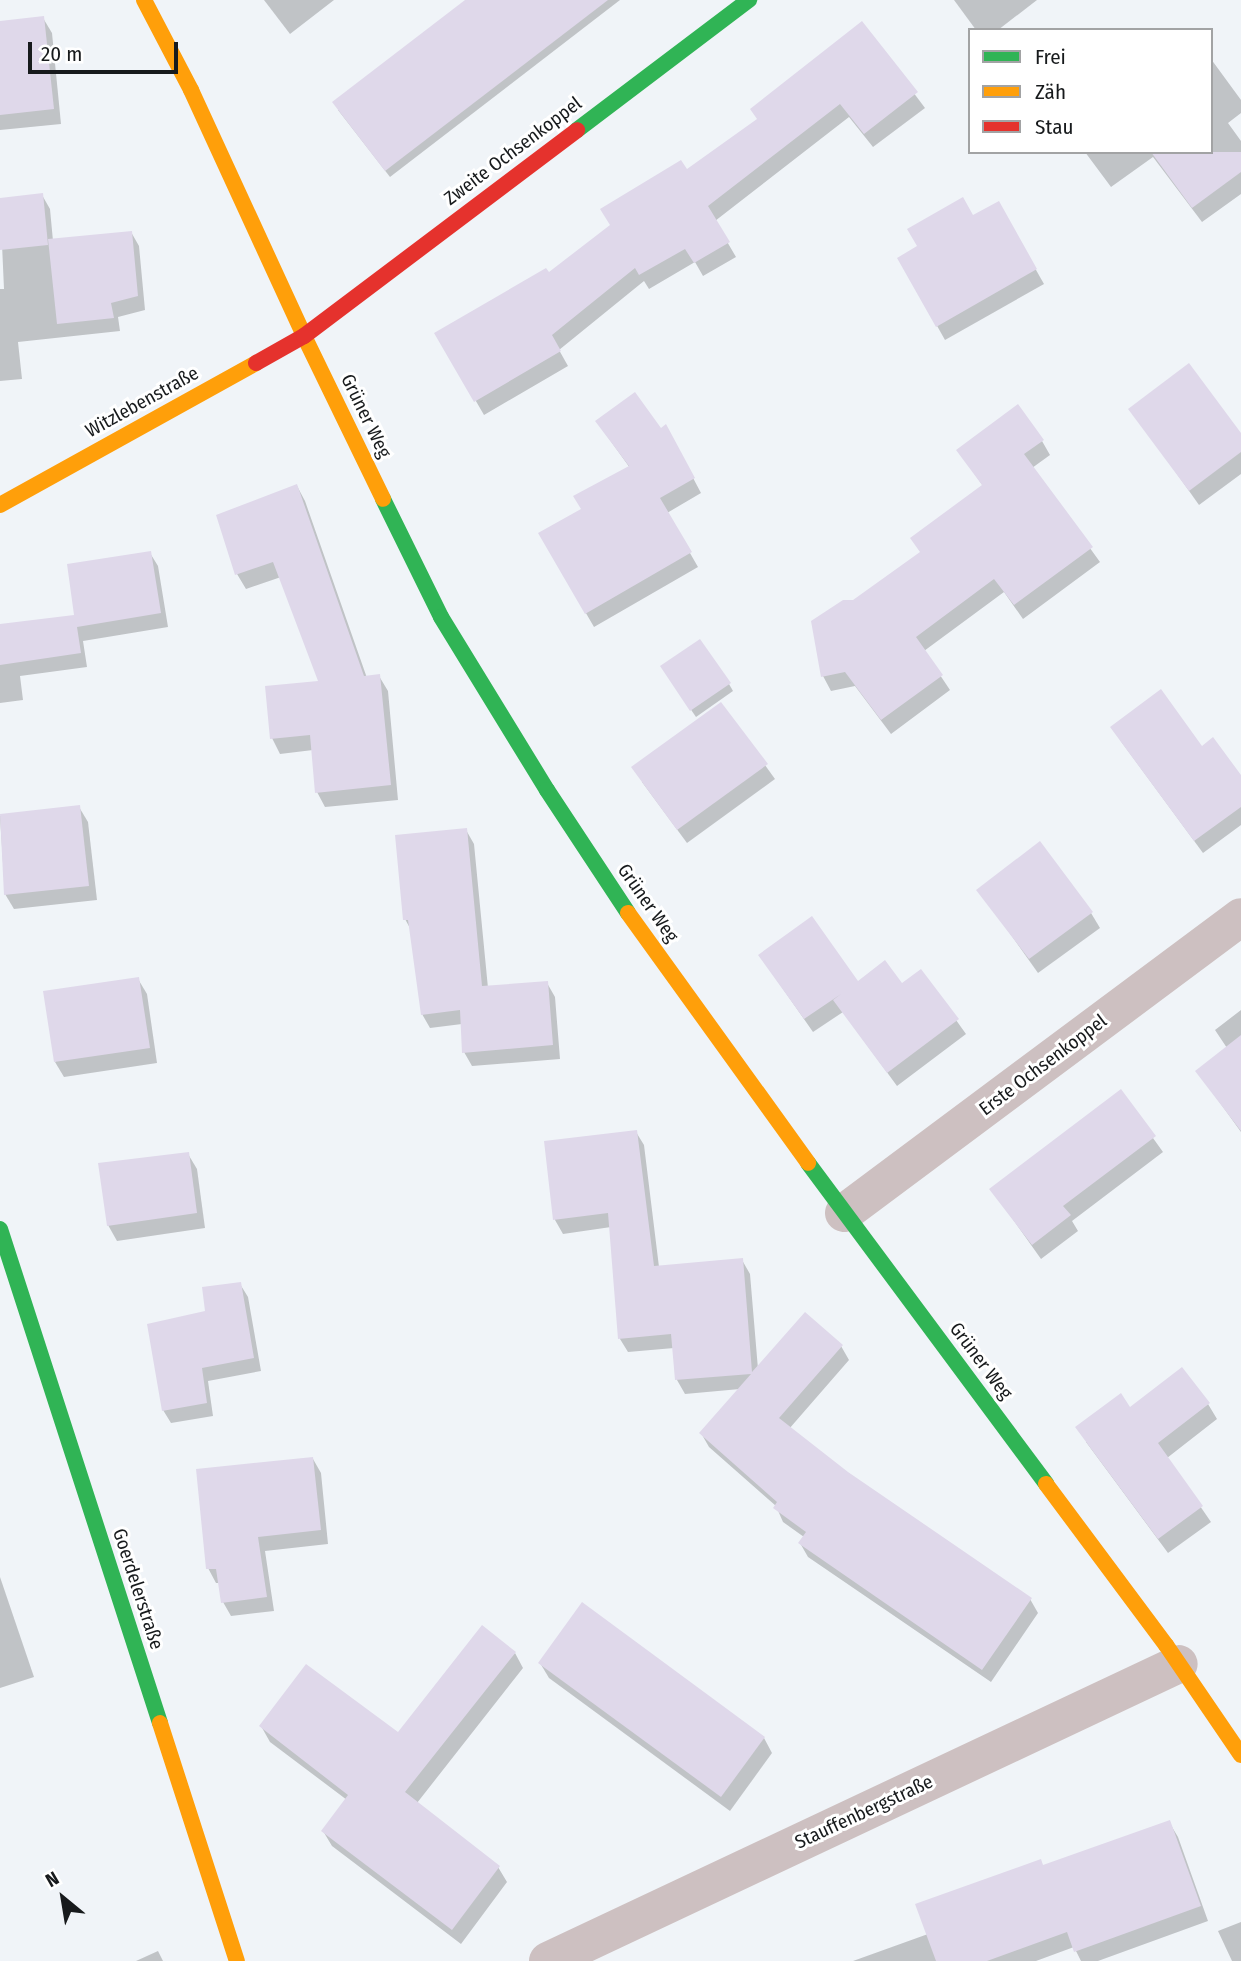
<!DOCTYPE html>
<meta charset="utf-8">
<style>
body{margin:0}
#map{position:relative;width:1241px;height:1961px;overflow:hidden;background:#f0f4f8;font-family:"Fira Sans Condensed",sans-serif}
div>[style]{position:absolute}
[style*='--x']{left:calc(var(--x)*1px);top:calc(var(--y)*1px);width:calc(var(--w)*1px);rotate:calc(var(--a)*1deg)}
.shadow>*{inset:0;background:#0003}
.building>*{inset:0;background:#dfd8ea}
.street>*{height:38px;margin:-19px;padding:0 19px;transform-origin:19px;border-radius:19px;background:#cdc0c1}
.fast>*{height:16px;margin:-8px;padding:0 8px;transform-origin:8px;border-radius:8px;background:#30b455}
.slow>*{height:16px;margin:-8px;padding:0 8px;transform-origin:8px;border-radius:8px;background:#ff9f0a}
.jam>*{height:16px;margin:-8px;padding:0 8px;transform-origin:8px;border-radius:8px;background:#e5322d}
span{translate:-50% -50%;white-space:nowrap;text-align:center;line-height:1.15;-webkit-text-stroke:6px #fff;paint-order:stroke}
.street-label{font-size:19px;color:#171a1c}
.legend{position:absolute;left:968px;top:28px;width:245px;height:126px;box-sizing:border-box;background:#fff;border:2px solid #a2a3a4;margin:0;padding:9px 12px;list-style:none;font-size:21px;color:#171a1c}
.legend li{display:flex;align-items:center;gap:14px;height:35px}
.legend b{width:35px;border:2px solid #a2a3a4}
.north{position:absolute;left:28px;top:1863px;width:70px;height:70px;-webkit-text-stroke:5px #fff;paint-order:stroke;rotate:330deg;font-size:19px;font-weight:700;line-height:28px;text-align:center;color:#171a1c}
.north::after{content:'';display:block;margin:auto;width:24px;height:32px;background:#171a1c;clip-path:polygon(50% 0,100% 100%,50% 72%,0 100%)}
.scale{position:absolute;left:28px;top:42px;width:150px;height:32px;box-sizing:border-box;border:4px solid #171a1c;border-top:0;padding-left:9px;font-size:21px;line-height:24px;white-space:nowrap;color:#171a1c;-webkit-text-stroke:5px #fff;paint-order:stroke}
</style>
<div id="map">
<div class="shadow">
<i style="clip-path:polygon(264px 0,334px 0,290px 34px)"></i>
<i style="clip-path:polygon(470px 0,620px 0,390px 177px,338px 110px)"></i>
<i style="clip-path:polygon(954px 0,1037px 0,998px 30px,976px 30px)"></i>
<i style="clip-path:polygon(43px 18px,52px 33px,61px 124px,0 130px,0 23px)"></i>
<i style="clip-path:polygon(862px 24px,925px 108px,873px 147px,849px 117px,715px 221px,736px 257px,703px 276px,695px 262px,649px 289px,644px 281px,559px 350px,568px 366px,484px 415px,437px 334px,549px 275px,758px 120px)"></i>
<i style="clip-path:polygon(1211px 59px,1241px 100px,1241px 113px,1228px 123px,1241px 141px,1241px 194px,1202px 222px,1153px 157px,1111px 187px,1085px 152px,1211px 152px)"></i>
<i style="clip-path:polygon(42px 195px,50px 209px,53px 241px,131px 232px,139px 246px,145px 310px,118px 317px,120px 331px,18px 342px,22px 379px,0 381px,0 289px,4px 289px,0 200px)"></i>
<i style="clip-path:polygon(998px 203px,1044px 284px,945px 340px,899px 258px)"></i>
<i style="clip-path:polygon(1131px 409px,1241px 436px,1241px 474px,1199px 505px)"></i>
<i style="clip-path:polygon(597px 422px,661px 431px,673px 440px,701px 493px,667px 513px,698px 567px,594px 627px,540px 534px,583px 509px,630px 468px)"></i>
<i style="clip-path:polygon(1042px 441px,1050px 455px,1032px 468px,1100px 562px,1023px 619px,1004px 592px,924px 651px,950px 690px,891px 734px,855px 686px,831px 691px,823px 676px,854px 602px,921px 553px,912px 538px,983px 486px,958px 450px)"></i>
<i style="clip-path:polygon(297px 486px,305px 501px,367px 678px,379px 676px,388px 691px,398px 800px,325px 807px,317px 792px,313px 750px,280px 754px,272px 738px,320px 682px,281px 577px,246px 589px,237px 574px)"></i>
<i style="clip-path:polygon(150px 553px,158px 566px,168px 627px,83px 641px,87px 667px,20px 676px,23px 700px,0 703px,0 626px,76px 616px)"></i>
<i style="clip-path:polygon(666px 673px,729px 684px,733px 691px,696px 717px)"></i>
<i style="clip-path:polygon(721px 704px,775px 779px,687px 843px,642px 782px)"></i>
<i style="clip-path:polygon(1120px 740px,1201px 748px,1241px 778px,1241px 825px,1203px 853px)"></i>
<i style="clip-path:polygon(79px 807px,88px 822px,97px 900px,14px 909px,5px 894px,0 816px)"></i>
<i style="clip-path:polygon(466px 830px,474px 844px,488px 988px,547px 983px,555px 997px,560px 1059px,472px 1066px,464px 1052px,462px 1024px,430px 1028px,422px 1014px,411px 930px,405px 919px)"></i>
<i style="clip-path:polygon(979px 890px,1091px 913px,1100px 928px,1038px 973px)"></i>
<i style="clip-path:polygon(760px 956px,858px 983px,902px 985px,921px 971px,966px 1034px,897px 1086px,843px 1012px,813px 1032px)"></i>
<i style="clip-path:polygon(138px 979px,147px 994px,157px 1063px,64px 1077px,55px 1062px)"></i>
<i style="clip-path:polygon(1241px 1010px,1241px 1132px,1197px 1071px,1227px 1048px,1215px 1030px)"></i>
<i style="clip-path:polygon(1120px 1092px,1163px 1152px,1072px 1221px,1078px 1231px,1041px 1259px,992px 1190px)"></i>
<i style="clip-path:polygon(636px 1132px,644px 1145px,659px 1267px,742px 1260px,750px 1274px,758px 1369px,841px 1346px,849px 1360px,789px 1429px,847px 1473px,1030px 1599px,1038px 1613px,991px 1682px,808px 1557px,800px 1543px,804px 1537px,783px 1522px,776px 1506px,709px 1447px,701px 1433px,740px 1389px,685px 1394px,677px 1380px,674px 1348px,628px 1352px,620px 1339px,611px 1227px,563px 1234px,555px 1220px,546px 1143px)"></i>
<i style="clip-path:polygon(188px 1154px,197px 1169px,205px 1228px,117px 1241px,108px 1225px)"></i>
<i style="clip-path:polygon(240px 1284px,248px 1297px,261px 1371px,208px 1381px,213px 1416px,171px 1423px,163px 1410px)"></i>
<i style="clip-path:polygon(1208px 1404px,1217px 1419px,1167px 1458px,1211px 1522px,1168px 1553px,1086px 1442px,1130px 1410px)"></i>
<i style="clip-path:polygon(313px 1459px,321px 1473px,328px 1544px,265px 1551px,274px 1611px,231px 1616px,223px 1602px,220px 1583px,216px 1583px,208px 1568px)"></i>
<i style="clip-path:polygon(0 1577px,34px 1677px,0 1688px)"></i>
<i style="clip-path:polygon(515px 1653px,523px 1668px,417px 1803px,498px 1867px,507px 1882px,461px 1944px,332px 1846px,323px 1831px,347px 1800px,270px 1742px,261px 1726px,398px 1735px)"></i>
<i style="clip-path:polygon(540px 1663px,764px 1738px,772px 1753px,730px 1811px,549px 1678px)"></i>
<i style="clip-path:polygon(1169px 1822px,1178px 1837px,1208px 1921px,1098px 1961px,1081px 1961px,1074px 1947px,1036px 1961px,853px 1961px,928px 1934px)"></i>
<i style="clip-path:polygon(1241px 1922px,1241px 1961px,1232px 1961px,1218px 1931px)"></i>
<i style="clip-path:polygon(158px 1951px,163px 1961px,136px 1961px)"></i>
</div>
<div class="building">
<i style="clip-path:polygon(465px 0,608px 0,385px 171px,332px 102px)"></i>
<i style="clip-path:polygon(44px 16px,54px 109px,0 115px,0 21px)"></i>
<i style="clip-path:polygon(862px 21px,918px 92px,864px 134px,840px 104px,708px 206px,730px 242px,694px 263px,685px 249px,639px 275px,635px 268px,552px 335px,561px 351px,474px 402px,434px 333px,546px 268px,549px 272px,610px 225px,600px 209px,681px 160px,687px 169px,757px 119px,750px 109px)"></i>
<i style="clip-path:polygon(1151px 152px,1241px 152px,1241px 172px,1192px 208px)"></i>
<i style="clip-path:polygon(43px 193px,48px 245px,0 250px,0 198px)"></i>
<i style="clip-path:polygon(963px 197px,973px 215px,999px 201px,1037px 269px,936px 327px,897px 258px,917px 246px,907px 229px)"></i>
<i style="clip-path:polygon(132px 231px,138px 296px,111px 303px,114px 318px,57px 324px,48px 239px)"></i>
<i style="clip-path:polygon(1189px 363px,1241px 433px,1241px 452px,1189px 491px,1128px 409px)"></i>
<i style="clip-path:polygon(635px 392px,661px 428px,666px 424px,695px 478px,660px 498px,692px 552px,585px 614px,538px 533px,581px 509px,573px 496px,629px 466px,595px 421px)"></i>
<i style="clip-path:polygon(1018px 404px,1044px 440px,1024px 454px,1093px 547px,1014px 605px,994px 579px,916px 637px,943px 675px,881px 720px,845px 672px,821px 677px,811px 621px,843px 600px,853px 600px,920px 552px,910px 538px,982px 485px,956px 450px)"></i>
<i style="clip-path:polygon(297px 484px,364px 676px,380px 674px,391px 785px,315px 793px,310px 735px,270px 739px,265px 686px,318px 681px,273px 562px,235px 575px,216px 515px)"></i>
<i style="clip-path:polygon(151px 551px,161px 613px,77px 627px,81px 653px,0 665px,0 624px,74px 615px,67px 564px)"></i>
<i style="clip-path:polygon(700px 639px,731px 683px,690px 711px,660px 666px)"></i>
<i style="clip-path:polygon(1161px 689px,1202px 746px,1213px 737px,1241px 775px,1241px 807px,1194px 841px,1110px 727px)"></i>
<i style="clip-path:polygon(721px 702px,768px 764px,677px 830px,631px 767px)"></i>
<i style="clip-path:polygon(80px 805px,89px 886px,4px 895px,0 814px)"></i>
<i style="clip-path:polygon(467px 828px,482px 986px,548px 981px,553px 1045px,462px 1053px,460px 1010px,421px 1015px,408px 920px,403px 920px,395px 835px)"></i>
<i style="clip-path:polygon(1040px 841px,1093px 912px,1029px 959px,976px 890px)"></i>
<i style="clip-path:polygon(812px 916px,858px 981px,885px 960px,902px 983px,921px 969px,959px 1019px,887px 1073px,833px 1000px,841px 994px,804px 1019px,758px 955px)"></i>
<i style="clip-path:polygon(139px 977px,150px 1048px,54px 1062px,43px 991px)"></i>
<i style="clip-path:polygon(1241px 1035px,1241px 1131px,1195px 1071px)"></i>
<i style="clip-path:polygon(1121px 1089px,1156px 1136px,1063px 1206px,1071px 1215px,1032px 1245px,989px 1189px)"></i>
<i style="clip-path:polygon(637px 1130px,654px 1266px,743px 1258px,752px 1372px,805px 1312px,843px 1345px,779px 1418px,848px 1472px,1032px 1598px,982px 1670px,798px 1543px,806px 1532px,773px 1508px,777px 1502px,699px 1433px,751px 1374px,675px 1380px,671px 1334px,618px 1339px,608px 1213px,553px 1220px,544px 1141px)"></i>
<i style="clip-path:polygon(189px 1152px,197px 1213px,107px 1226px,98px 1163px)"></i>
<i style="clip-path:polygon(241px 1282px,254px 1358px,202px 1368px,207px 1403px,162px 1411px,147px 1324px,205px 1311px,202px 1287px)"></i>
<i style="clip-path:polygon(1182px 1367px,1210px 1403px,1158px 1443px,1203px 1506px,1158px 1539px,1075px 1427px,1121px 1393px,1130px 1407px)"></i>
<i style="clip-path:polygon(313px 1457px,321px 1530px,258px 1537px,267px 1597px,221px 1603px,216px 1569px,206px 1569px,196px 1469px)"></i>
<i style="clip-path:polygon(582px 1602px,765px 1737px,721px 1797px,538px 1663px)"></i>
<i style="clip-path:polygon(482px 1625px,516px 1652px,405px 1792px,500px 1866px,452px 1930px,321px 1831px,348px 1795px,259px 1726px,306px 1664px,398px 1732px)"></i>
<i style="clip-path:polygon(1170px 1820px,1201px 1906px,1074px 1952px,1067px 1932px,987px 1961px,936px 1961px,915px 1904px,1041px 1859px,1043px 1865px)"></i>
</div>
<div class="street">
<i style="--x:844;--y:1213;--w:495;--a:-36.7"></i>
<i style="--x:548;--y:1961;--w:697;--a:-25.21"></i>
</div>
<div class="fast">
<i style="--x:577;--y:130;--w:216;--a:-37.1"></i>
<i style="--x:383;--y:499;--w:131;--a:63.8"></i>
<i style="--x:441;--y:617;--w:203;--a:58.5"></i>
<i style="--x:547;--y:790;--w:147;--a:56.6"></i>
<i style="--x:808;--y:1163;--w:400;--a:53.4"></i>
<i style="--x:0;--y:1229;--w:519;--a:72.05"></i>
</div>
<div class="slow">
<i style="--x:144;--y:0;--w:102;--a:62.4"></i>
<i style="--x:191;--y:90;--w:271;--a:65.3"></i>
<i style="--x:304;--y:336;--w:181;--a:64.1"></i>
<i style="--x:0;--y:505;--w:293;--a:-29"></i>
<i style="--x:628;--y:913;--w:308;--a:54.2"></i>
<i style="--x:1046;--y:1484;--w:201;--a:53.3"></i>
<i style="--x:1166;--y:1645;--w:133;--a:55.7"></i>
<i style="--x:160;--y:1723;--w:250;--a:72.1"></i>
</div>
<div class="jam">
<i style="--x:256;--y:363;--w:55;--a:-29.4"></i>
<i style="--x:304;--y:336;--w:342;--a:-37"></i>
</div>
<div class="street-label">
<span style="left:513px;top:151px;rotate:-37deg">Zweite Ochsenkoppel</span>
<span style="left:142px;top:402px;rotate:-29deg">Witzlebenstraße</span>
<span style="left:366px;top:416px;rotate:64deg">Grüner Weg</span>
<span style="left:648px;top:903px;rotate:55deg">Grüner Weg</span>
<span style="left:1043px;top:1065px;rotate:-37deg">Erste Ochsenkoppel</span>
<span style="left:981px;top:1361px;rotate:53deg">Grüner Weg</span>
<span style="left:138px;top:1589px;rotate:72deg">Goerdelerstraße</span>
<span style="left:864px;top:1812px;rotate:-25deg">Stauffenbergstraße</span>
</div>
<ul class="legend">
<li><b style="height:9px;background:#30b455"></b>Frei</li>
<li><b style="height:9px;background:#ff9f0a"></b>Zäh</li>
<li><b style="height:9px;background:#e5322d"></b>Stau</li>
</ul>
<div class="north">N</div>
<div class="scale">20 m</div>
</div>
